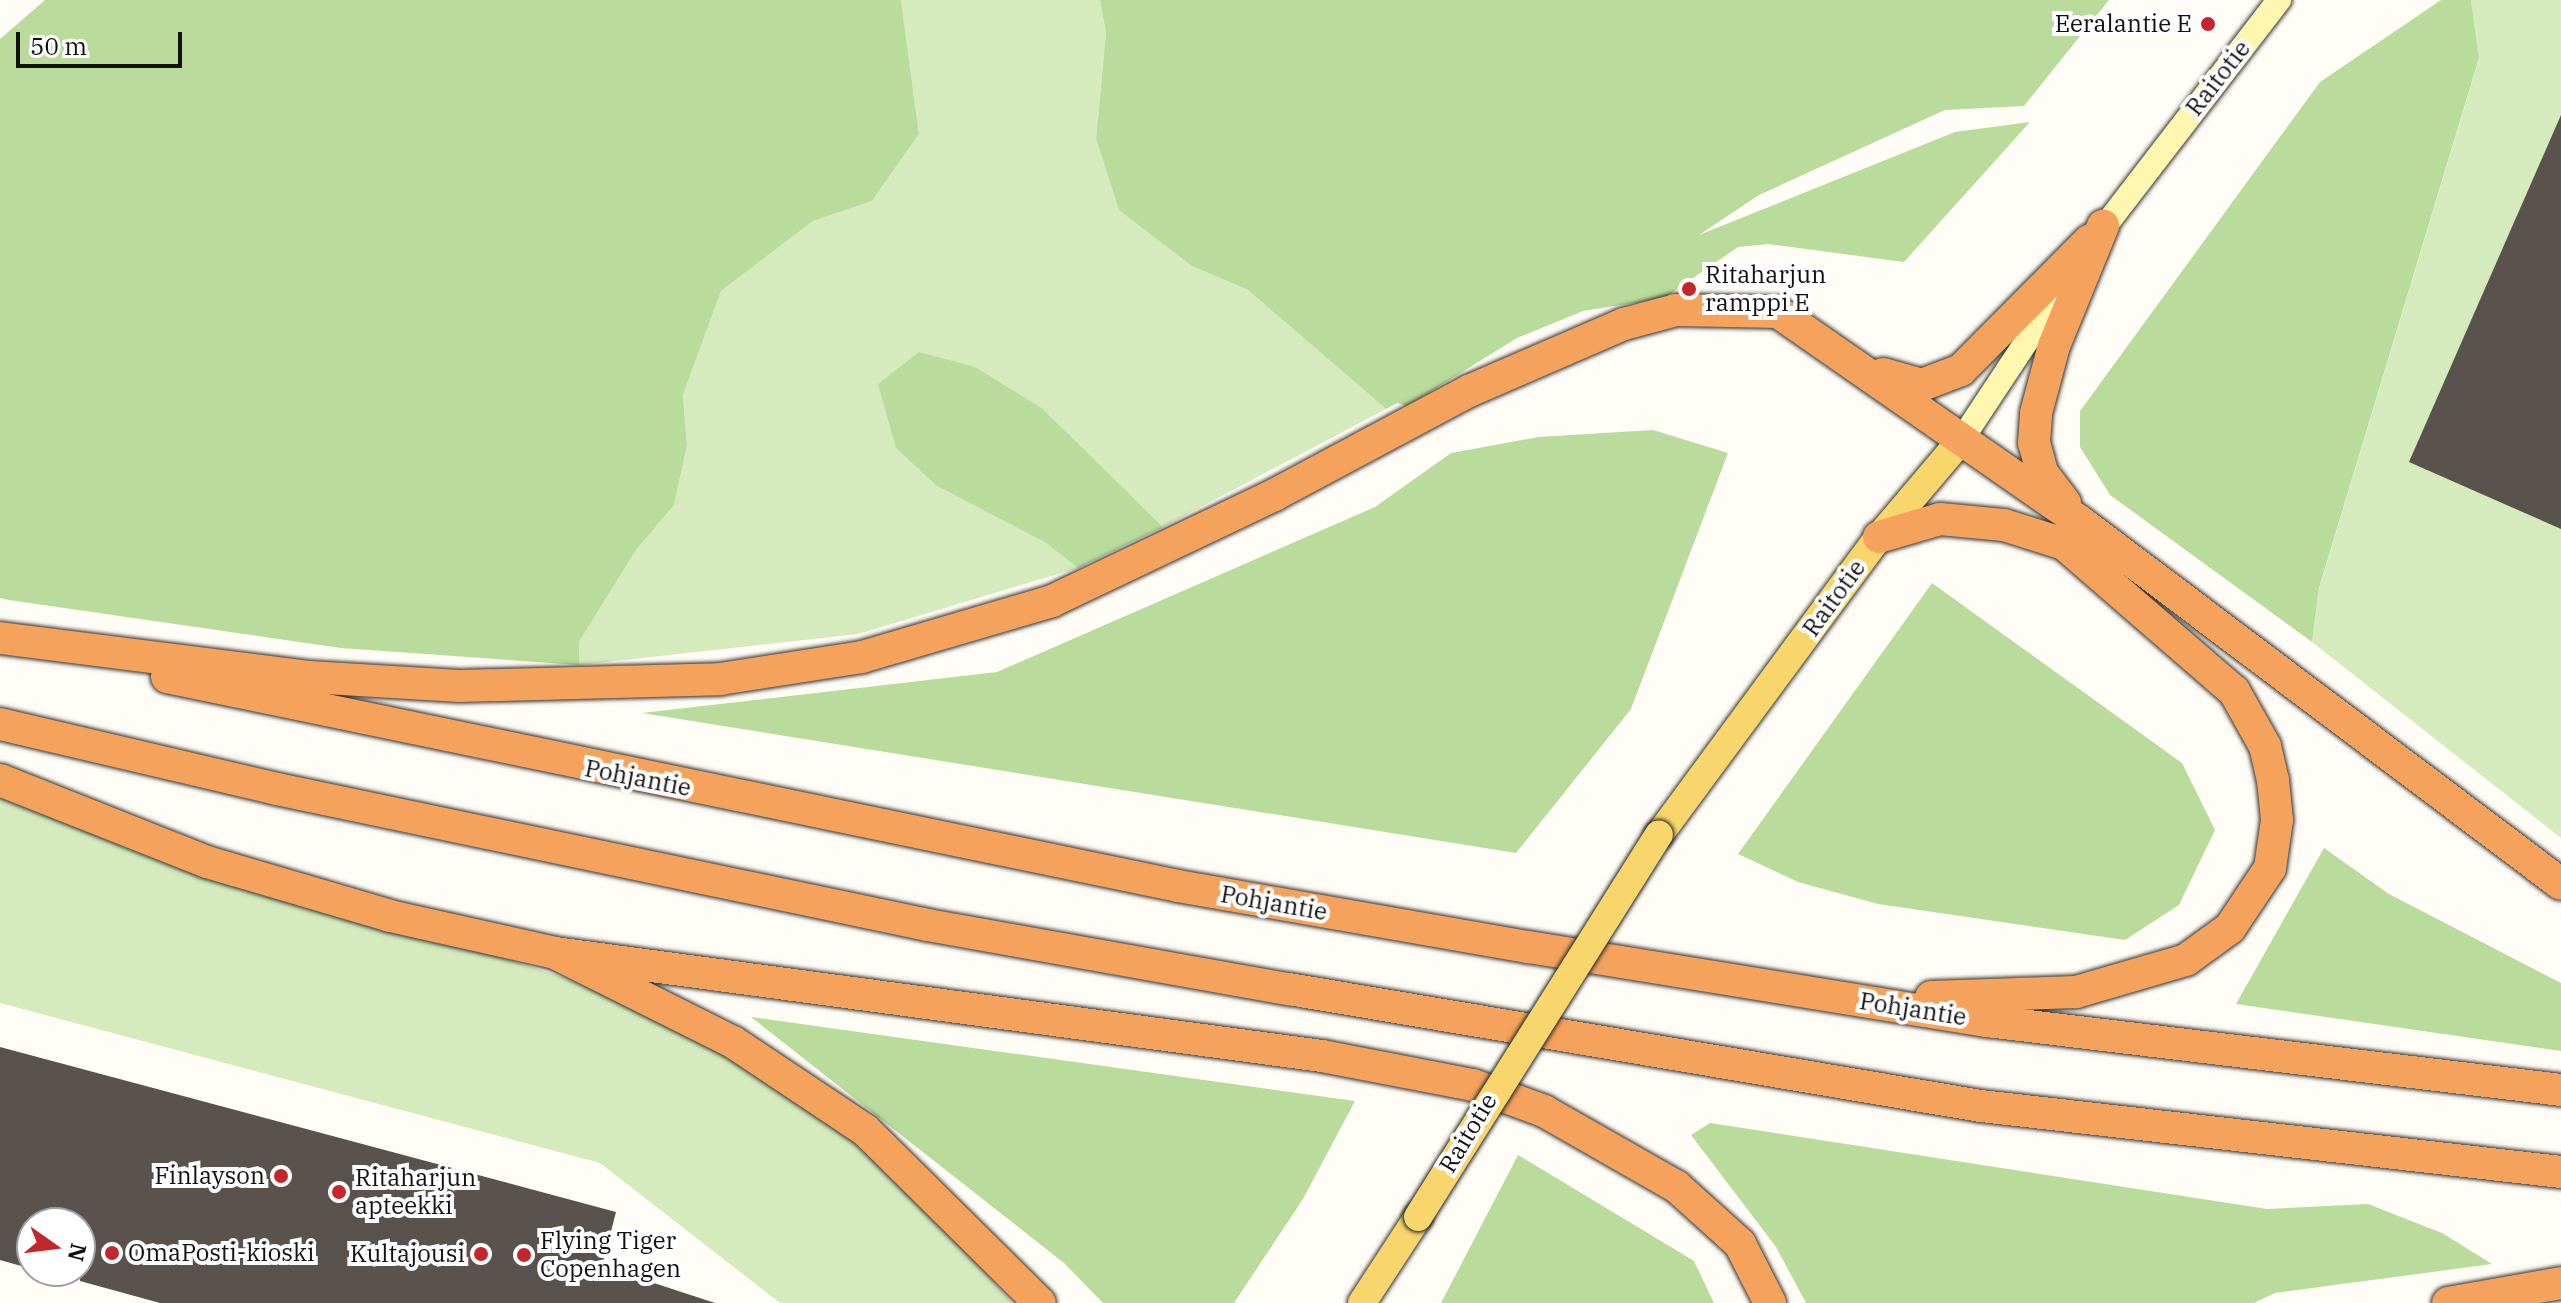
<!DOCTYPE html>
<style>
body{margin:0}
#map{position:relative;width:2561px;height:1303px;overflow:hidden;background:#fffdf5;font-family:"IBM Plex Serif",serif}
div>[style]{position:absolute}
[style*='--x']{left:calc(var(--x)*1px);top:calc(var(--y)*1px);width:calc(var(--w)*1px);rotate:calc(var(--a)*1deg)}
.green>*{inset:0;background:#d5ebbd}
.forest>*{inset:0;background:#b9dc9c}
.building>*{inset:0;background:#5a524d}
.roads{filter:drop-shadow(0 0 2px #333) drop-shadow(0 0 2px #333)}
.secondary>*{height:24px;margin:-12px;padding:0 12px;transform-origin:12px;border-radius:12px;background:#fff6b0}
.primary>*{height:28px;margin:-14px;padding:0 14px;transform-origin:14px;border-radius:14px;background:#f9d66b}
.highway>*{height:32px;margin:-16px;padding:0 16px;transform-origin:16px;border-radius:16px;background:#f5a25d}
.bridges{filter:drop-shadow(0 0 2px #222) drop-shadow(0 0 2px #222)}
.primary-bridge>*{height:28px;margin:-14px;padding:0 14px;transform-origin:14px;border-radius:14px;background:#f9d66b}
.dots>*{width:22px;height:22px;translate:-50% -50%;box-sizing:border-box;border:4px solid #fff;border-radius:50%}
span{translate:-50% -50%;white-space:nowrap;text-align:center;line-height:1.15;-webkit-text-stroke:8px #fff;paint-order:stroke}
.poi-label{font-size:24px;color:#111}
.right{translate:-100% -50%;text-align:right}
.left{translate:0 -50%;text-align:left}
.street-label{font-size:24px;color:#111}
.north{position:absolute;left:16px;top:1207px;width:80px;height:80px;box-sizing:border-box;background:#fff;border:2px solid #a0a0a0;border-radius:50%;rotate:104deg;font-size:22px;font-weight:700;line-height:32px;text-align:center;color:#111}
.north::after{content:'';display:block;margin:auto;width:28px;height:36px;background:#c4262e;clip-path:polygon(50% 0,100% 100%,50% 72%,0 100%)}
.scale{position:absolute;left:16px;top:32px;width:166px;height:36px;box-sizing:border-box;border:4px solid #111;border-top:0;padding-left:10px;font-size:24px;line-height:28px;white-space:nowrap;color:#111;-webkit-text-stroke:6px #fff;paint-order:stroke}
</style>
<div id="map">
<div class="green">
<i style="clip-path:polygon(901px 0,1100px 0,1106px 33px,1096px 138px,1192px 266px,1248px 290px,1386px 409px,1163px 527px,1043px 409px,937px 486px,1046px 543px,1078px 568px,858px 634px,579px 665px,579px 642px,636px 550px,674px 505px,687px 446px,683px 395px,721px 291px,813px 221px,872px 201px,919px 134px)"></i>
<i style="clip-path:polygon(2471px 0,2561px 0,2561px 838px,2312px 642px,2319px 589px,2479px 59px)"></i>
<i style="clip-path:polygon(0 794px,568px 979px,655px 1014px,727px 1052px,855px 1140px,959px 1241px,1012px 1303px,780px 1303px,600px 1163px,0 1003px)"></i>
</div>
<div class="forest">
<i style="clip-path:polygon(45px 0,901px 0,919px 134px,872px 201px,813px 221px,721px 291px,683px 395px,687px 446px,674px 505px,636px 550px,579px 642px,579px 665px,341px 648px,9px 600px,0 598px,0 39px)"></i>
<i style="clip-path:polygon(1100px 0,2109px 0,2024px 106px,1945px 110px,1759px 195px,1699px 235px,1955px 132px,2030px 122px,1904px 262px,1768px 244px,1738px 247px,1664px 298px,1583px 311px,1517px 338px,1407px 406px,1397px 403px,1386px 409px,1248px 290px,1192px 266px,1119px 210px,1096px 138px,1106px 33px)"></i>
<i style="clip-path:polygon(2441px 0,2471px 0,2479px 58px,2319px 588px,2312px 642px,2110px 495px,2080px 447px,2080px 411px,2320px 82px)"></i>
<i style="clip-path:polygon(919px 352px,975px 367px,1043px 409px,1163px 527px,1078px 568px,1046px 543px,937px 486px,896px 448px,878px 384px)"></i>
<i style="clip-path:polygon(1653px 430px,1728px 453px,1631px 709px,1516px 853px,642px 713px,997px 672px,1375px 507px,1451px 453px,1539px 437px)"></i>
<i style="clip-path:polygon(1932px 583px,2182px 763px,2215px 830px,2179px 905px,2125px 940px,1878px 904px,1798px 882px,1738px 854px)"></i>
<i style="clip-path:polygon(2324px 848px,2389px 894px,2561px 983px,2561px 1051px,2236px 1004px)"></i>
<i style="clip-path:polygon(751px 1017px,1355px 1101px,1303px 1199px,1234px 1303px,1103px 1303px,1064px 1263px)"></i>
<i style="clip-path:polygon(1710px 1123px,2267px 1209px,2368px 1204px,2442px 1233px,2492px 1264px,2275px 1293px,2254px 1303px,1806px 1303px,1776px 1247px,1691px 1135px)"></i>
<i style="clip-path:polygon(1518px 1155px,1694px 1261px,1714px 1303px,1441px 1303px)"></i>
</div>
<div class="building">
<i style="clip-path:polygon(2561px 115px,2561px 529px,2409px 462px)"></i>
<i style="clip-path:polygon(0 1047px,616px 1212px,602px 1266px,715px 1303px,160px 1303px,80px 1281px,80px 1223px,32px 1223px,32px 1269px,0 1260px)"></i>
</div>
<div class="roads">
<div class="secondary">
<i style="--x:2095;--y:239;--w:302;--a:-52.4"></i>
<i style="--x:1962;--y:439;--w:203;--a:-56.5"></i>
</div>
<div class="primary">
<i style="--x:1659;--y:835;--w:370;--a:-53.6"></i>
<i style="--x:1879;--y:537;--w:128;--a:-49.7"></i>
<i style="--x:1362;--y:1303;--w:103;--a:-56.9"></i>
</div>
<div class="highway">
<i style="--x:1883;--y:374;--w:41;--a:15.8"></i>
<i style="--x:1922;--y:385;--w:42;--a:-21"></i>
<i style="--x:1961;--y:370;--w:183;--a:-45.2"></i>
<i style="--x:2065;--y:503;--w:39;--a:-127"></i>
<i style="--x:2042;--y:472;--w:30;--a:-105"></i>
<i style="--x:2034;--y:443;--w:30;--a:-86"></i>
<i style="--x:2036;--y:413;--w:69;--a:-75"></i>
<i style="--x:2054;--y:346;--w:130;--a:-67.8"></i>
<i style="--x:1879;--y:537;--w:64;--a:-16.4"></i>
<i style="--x:1940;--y:519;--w:64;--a:5.4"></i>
<i style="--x:2004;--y:525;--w:63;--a:17.6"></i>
<i style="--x:2064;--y:544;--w:225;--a:40.9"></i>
<i style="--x:2234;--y:691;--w:63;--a:60.6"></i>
<i style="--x:2265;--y:746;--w:35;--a:77"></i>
<i style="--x:2273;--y:780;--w:40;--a:84.3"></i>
<i style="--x:2277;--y:820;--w:49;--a:98.3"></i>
<i style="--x:2270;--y:868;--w:72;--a:123.7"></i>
<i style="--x:2230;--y:928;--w:54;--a:144"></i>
<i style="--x:2186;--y:960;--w:115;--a:163.8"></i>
<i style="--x:2076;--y:992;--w:145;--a:178"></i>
<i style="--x:0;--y:638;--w:311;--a:7.2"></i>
<i style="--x:309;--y:677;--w:151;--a:3.4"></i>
<i style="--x:460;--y:686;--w:260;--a:-1.5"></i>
<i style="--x:720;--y:679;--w:144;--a:-8.8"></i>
<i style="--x:862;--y:657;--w:198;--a:-16.4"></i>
<i style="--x:1052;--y:601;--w:246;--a:-25.5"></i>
<i style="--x:1274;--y:495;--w:221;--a:-28.1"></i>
<i style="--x:1469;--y:391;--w:169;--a:-23.4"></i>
<i style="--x:1624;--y:324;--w:54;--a:-15.1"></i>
<i style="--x:1676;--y:310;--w:102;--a:1.1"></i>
<i style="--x:1778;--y:312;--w:366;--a:34.8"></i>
<i style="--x:2079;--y:521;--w:603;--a:36.98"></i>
<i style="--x:167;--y:677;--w:1032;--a:11.68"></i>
<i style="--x:1178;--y:886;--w:356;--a:9.9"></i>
<i style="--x:1529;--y:947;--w:464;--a:9.2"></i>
<i style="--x:1987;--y:1021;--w:578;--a:6.85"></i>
<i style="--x:0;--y:724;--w:285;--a:13.2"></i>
<i style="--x:277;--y:789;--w:665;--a:11.8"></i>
<i style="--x:928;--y:925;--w:367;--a:10.1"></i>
<i style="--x:1289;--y:989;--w:702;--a:9.6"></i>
<i style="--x:1981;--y:1106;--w:584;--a:6.49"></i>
<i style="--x:0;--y:780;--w:223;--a:21.6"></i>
<i style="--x:207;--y:862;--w:191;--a:16.4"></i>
<i style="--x:390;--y:916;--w:169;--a:12.6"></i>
<i style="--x:555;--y:953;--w:199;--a:26.6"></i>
<i style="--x:733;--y:1042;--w:159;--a:33.7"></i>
<i style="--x:865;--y:1130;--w:246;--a:44.7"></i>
<i style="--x:555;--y:953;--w:774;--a:7.65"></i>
<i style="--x:1322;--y:1056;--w:154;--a:10.9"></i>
<i style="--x:1473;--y:1085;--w:76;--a:20.1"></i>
<i style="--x:1544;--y:1111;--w:153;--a:29.7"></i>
<i style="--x:1677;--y:1187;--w:85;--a:42.1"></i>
<i style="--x:1740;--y:1244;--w:66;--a:63"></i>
<i style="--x:2448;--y:1303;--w:115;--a:-10"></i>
</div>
</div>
<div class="bridges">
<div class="primary-bridge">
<i style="--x:1418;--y:1217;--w:452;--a:-57.8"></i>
</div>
</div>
<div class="dots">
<i style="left:2208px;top:24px;background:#c4262e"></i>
<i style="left:1689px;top:289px;background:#c4262e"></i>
<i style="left:281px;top:1176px;background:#c4262e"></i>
<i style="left:339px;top:1192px;background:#c4262e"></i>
<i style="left:112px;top:1253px;background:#c4262e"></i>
<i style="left:481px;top:1254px;background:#c4262e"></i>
<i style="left:524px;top:1255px;background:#c4262e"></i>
</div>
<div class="poi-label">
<span class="right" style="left:2192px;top:24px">Eeralantie E</span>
<span class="left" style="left:1705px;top:289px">Ritaharjun<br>ramppi E</span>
<span class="right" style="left:265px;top:1176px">Finlayson</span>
<span class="left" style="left:355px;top:1192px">Ritaharjun<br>apteekki</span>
<span class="left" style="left:540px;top:1255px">Flying Tiger<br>Copenhagen</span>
<span class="left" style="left:128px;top:1253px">OmaPosti-kioski</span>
<span class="right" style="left:465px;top:1254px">Kultajousi</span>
</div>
<div class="street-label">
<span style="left:2218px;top:78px;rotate:-52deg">Raitotie</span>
<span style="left:1834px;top:598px;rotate:-54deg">Raitotie</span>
<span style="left:638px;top:778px;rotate:11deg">Pohjantie</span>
<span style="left:1274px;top:903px;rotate:10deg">Pohjantie</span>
<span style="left:1913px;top:1009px;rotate:9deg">Pohjantie</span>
<span style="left:1468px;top:1133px;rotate:-59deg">Raitotie</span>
</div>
<div class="north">N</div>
<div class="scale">50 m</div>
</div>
